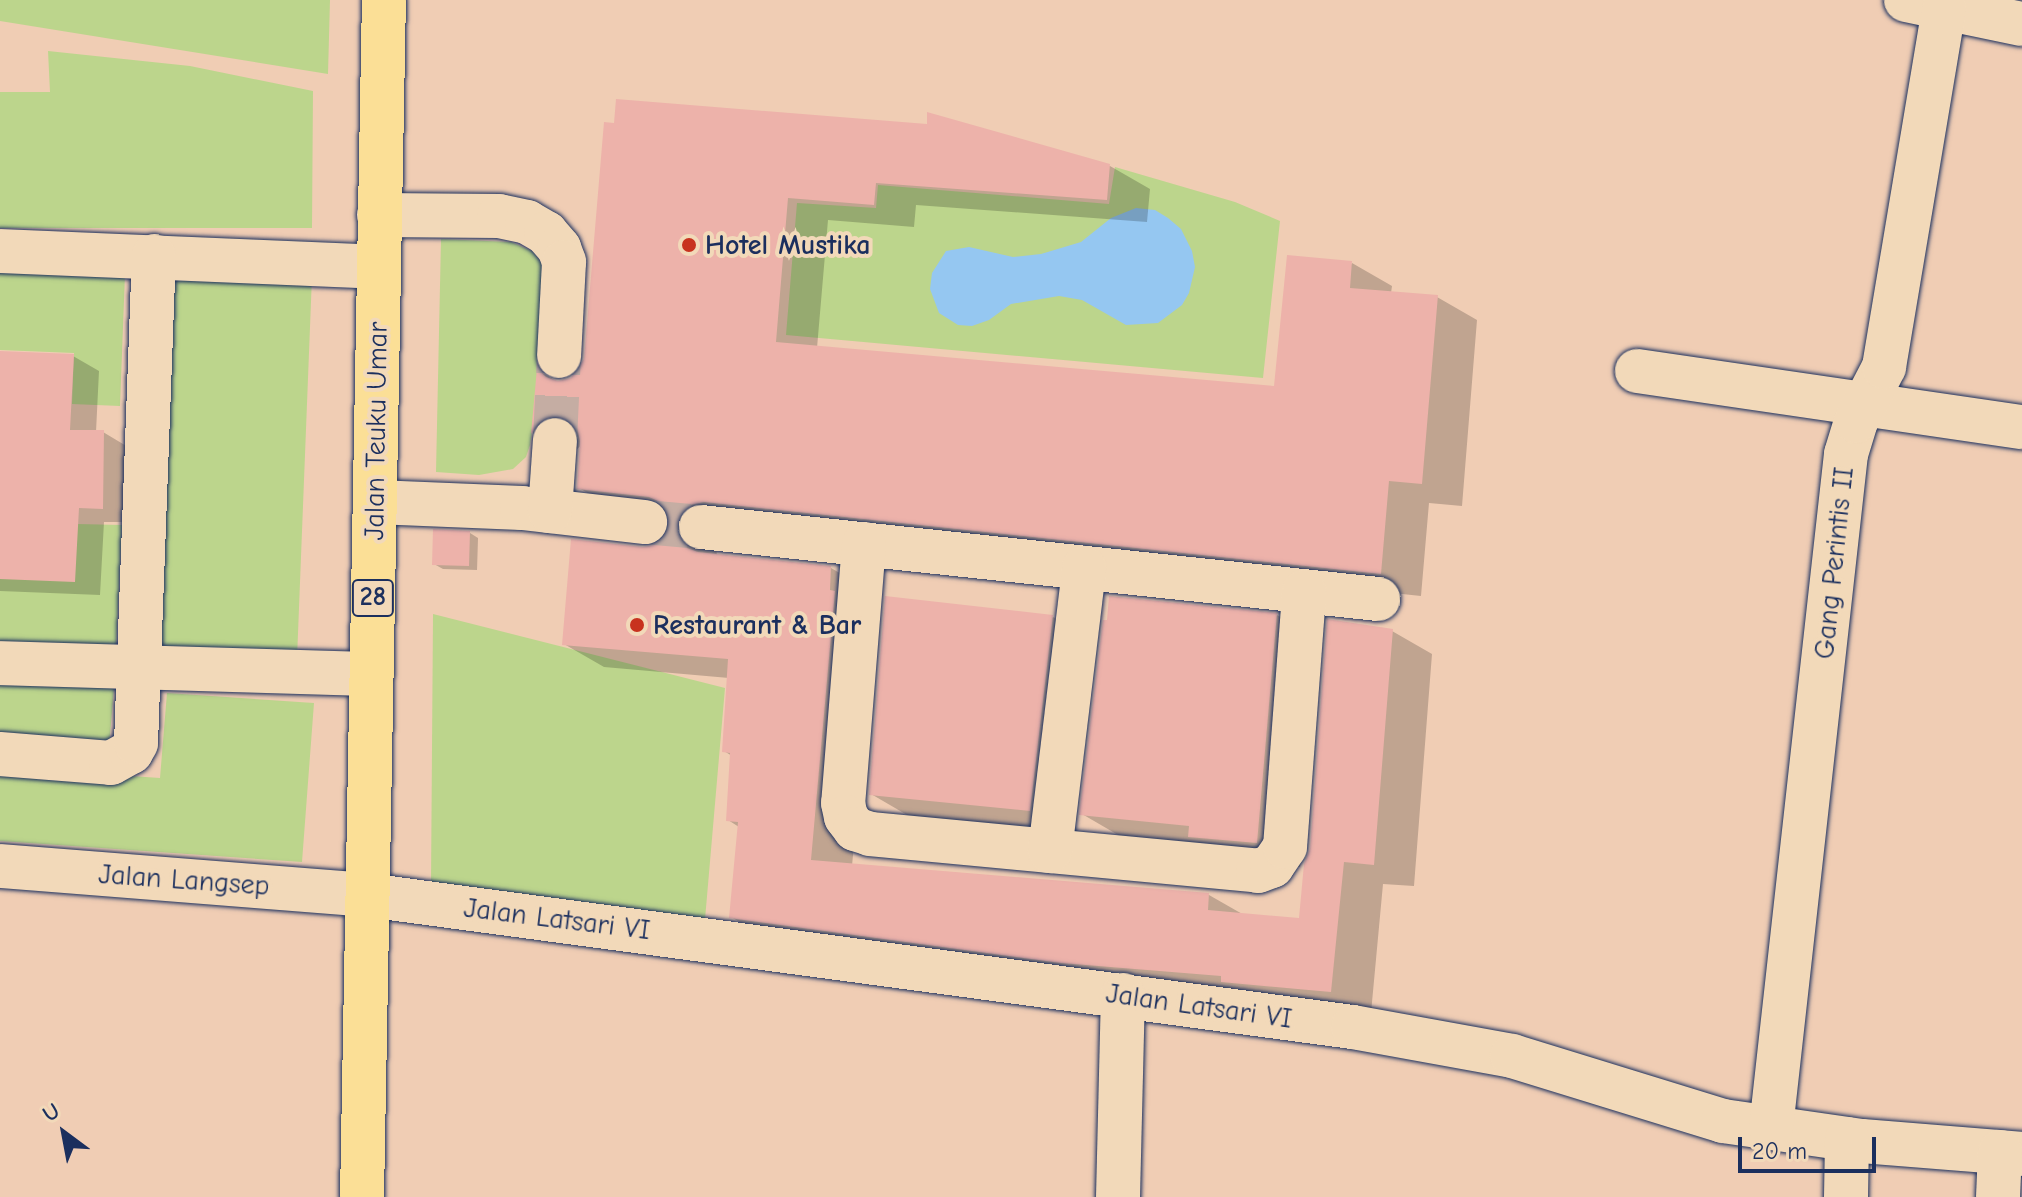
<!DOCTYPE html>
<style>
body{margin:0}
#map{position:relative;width:2022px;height:1197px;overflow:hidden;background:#f0cdb4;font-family:"Comic Neue",sans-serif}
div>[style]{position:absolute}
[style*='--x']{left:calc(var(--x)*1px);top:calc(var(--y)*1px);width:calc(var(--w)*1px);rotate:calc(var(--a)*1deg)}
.green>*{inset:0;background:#bcd58c}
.water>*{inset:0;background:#95c7f1}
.shadow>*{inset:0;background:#0003}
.building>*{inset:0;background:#edb2aa}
.minor-tunnel>*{height:44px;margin-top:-22px;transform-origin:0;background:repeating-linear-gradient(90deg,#c5ada3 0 44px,transparent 0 66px)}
.roads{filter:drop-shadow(0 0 2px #1b2f5e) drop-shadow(0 0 2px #1b2f5e)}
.minor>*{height:44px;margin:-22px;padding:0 22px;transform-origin:22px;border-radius:22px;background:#f2d9b9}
.highway>*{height:44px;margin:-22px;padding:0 22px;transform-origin:22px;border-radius:22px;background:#fbdf96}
.dots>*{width:22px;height:22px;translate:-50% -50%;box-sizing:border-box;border:4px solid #f2d9b9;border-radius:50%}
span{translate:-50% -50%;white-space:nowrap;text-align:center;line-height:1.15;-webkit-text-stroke:8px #f2d9b9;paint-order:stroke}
.shield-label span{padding:2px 6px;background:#f2d9b9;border:2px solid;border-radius:6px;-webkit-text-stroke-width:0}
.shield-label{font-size:26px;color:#1b2f5e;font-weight:700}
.poi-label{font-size:28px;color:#1b2f5e;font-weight:700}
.left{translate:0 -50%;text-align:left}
.street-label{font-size:28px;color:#1b2f5e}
.north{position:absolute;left:24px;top:1093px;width:80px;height:80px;-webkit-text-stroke:6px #f2d9b9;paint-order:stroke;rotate:328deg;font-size:22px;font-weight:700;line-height:32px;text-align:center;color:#1b2f5e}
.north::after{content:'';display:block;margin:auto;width:28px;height:36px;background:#1b2f5e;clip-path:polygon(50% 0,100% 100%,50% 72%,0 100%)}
.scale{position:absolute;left:1738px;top:1137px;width:138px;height:36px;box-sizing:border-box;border:4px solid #1b2f5e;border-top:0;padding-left:10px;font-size:24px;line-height:28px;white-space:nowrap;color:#1b2f5e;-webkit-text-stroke:6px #f2d9b9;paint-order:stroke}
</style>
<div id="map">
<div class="green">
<i style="clip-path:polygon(0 0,330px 0,328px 74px,0 21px)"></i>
<i style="clip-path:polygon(48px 51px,190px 66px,313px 91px,312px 228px,0 228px,0 92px,50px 92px)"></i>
<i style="clip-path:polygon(1115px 167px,1235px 202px,1280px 221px,1263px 378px,786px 335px,797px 203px,876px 208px,878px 185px,1109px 204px)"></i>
<i style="clip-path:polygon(441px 239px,511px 242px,532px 251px,545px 267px,548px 292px,540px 383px,530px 445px,526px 457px,513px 469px,479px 475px,436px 472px)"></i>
<i style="clip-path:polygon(0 269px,125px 274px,120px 406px,72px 404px,74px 353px,0 350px)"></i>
<i style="clip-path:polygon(173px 272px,312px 276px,297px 659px,158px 654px)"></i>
<i style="clip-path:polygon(77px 524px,122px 525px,116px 647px,0 643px,0 578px)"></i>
<i style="clip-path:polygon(433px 614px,725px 688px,704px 931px,431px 883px)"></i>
<i style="clip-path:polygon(0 680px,114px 688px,109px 746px,0 739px)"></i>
<i style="clip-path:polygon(167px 693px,314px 703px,302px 862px,0 841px,0 767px,160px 778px)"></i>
</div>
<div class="water">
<i style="clip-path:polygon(1136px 208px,1155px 210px,1168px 218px,1181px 229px,1192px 251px,1195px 267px,1189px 293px,1182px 305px,1158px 323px,1126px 325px,1082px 300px,1059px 296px,1011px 304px,989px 320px,972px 326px,958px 325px,939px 313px,930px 289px,932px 273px,946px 251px,969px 247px,1013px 257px,1041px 254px,1081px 242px,1111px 218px)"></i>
</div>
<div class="shadow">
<i style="clip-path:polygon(606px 124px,1110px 166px,1150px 189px,1147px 222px,916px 205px,914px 227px,828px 220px,817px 348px,1276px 388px,1352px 263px,1392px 286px,1391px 293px,1437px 297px,1477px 320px,1462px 506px,1429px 503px,1421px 596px,745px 524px,716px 547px,717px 556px,831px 568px,871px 591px,875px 616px,852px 866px,1209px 895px,1244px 915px,1301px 921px,1392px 631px,1432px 654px,1414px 886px,1383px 884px,1371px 1013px,771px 940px,731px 917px,739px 827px,728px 820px,732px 756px,724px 751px,729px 678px,604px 667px,564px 644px,643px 549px,655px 547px,666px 539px,672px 524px,671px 517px,619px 511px,579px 488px,582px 444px,572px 455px,533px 433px,539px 371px,559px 383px,572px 380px,586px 359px)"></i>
<i style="clip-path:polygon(0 353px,73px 356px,99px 371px,96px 432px,103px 432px,128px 447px,127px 522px,104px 522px,100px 595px,0 591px)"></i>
<i style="clip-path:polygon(470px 533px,478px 538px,477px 570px,443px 569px,434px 564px)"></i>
<i style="clip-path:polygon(1277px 615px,1320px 640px,1300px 867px,1234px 861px,1125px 839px,1082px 814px)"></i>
<i style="clip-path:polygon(1053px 617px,1096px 642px,1073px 834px,914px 819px,871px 794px)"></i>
</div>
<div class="building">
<i style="clip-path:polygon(616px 99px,927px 124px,927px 112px,1110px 164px,1107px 200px,876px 183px,874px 205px,788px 198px,776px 342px,1274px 386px,1287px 255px,1352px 261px,1350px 288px,1438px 295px,1422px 484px,1389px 481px,1381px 574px,704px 502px,690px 505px,680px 513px,676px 524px,679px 538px,687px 548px,698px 552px,831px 566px,830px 590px,835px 591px,811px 860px,1209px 893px,1208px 910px,1299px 918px,1304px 864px,1310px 849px,1327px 619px,1393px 629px,1374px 865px,1344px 862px,1331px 992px,1221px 982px,1221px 976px,1061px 963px,729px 918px,738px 822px,726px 821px,730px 753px,722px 752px,728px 659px,562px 645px,571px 539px,643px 547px,654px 545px,665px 537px,670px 524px,668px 513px,660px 502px,649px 497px,577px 489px,580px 441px,577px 428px,568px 419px,556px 415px,545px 417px,531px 434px,537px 368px,546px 377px,558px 381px,571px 378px,584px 359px,604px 122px,614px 123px)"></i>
<i style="clip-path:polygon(0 351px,74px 354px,70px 430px,104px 430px,103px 509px,79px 508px,75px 582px,0 579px)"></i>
<i style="clip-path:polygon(433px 529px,470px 531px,469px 566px,432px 565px)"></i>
<i style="clip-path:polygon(885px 596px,1053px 615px,1030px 811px,869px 795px)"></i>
<i style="clip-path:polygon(1109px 596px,1277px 613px,1257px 843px,1188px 837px,1189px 826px,1079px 815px,1103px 620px,1107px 620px)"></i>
</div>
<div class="minor-tunnel">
<i style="--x:555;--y:440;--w:84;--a:-87.3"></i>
<i style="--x:645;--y:522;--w:56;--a:5.1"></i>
</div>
<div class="roads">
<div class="minor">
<i style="--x:1906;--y:0;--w:118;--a:11.7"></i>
<i style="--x:379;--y:215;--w:120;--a:0.5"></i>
<i style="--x:499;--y:216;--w:29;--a:12"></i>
<i style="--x:527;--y:222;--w:22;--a:30"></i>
<i style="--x:546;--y:233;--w:20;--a:49"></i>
<i style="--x:559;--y:248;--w:15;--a:70"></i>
<i style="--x:564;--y:262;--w:94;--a:93"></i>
<i style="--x:0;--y:251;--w:379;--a:2.4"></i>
<i style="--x:1637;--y:371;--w:389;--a:8.3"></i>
<i style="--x:375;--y:502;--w:147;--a:2.3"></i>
<i style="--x:522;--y:508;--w:124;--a:6.5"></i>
<i style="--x:550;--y:511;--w:71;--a:-86"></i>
<i style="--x:701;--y:527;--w:681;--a:6.07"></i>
<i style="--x:864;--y:544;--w:260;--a:94.6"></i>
<i style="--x:843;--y:803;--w:14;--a:78"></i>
<i style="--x:846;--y:817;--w:15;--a:53"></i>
<i style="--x:855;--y:829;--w:16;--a:18"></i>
<i style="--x:870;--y:834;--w:390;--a:5.4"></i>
<i style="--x:1258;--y:871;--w:15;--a:-20"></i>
<i style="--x:1272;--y:866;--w:23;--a:-56"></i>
<i style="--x:1285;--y:847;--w:256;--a:-85.7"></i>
<i style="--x:0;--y:663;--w:371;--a:1.7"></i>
<i style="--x:0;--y:754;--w:111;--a:4.6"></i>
<i style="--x:111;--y:763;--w:23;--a:-29"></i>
<i style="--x:131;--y:752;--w:10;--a:-61"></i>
<i style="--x:136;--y:743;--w:487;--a:-87.9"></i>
<i style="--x:1050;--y:851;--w:285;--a:-83.1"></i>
<i style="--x:0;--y:866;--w:368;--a:4.5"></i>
<i style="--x:367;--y:895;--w:995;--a:7.63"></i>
<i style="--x:1353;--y:1027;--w:162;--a:10.3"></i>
<i style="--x:1512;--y:1056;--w:221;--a:17.1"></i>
<i style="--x:1723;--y:1121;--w:140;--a:8.2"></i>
<i style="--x:1862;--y:1141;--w:161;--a:4.6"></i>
<i style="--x:1771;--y:1128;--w:678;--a:-83.65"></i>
<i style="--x:1846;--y:454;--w:34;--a:-73"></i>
<i style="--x:1856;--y:421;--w:61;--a:-62.6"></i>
<i style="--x:1884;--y:367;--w:364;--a:-80.5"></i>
<i style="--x:1118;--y:1197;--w:202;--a:-88.6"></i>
<i style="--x:1846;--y:1197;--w:58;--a:-89"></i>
<i style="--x:1998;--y:1197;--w:45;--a:-87.5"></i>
</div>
<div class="highway">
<i style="--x:362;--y:1197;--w:1197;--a:-88.95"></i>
</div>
</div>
<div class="dots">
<i style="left:689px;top:245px;background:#c8321e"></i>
<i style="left:637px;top:625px;background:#c8321e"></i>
</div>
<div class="shield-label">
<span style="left:373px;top:598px">28</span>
</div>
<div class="poi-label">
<span class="left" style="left:705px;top:245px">Hotel Mustika</span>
<span class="left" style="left:653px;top:625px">Restaurant &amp; Bar</span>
</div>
<div class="street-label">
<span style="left:376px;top:431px;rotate:-89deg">Jalan Teuku Umar</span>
<span style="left:1834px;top:563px;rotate:-84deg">Gang Perintis II</span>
<span style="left:184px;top:880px;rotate:4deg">Jalan Langsep</span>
<span style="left:557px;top:919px;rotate:7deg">Jalan Latsari VI</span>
<span style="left:1199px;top:1006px;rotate:8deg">Jalan Latsari VI</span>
</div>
<div class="north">U</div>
<div class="scale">20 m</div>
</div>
